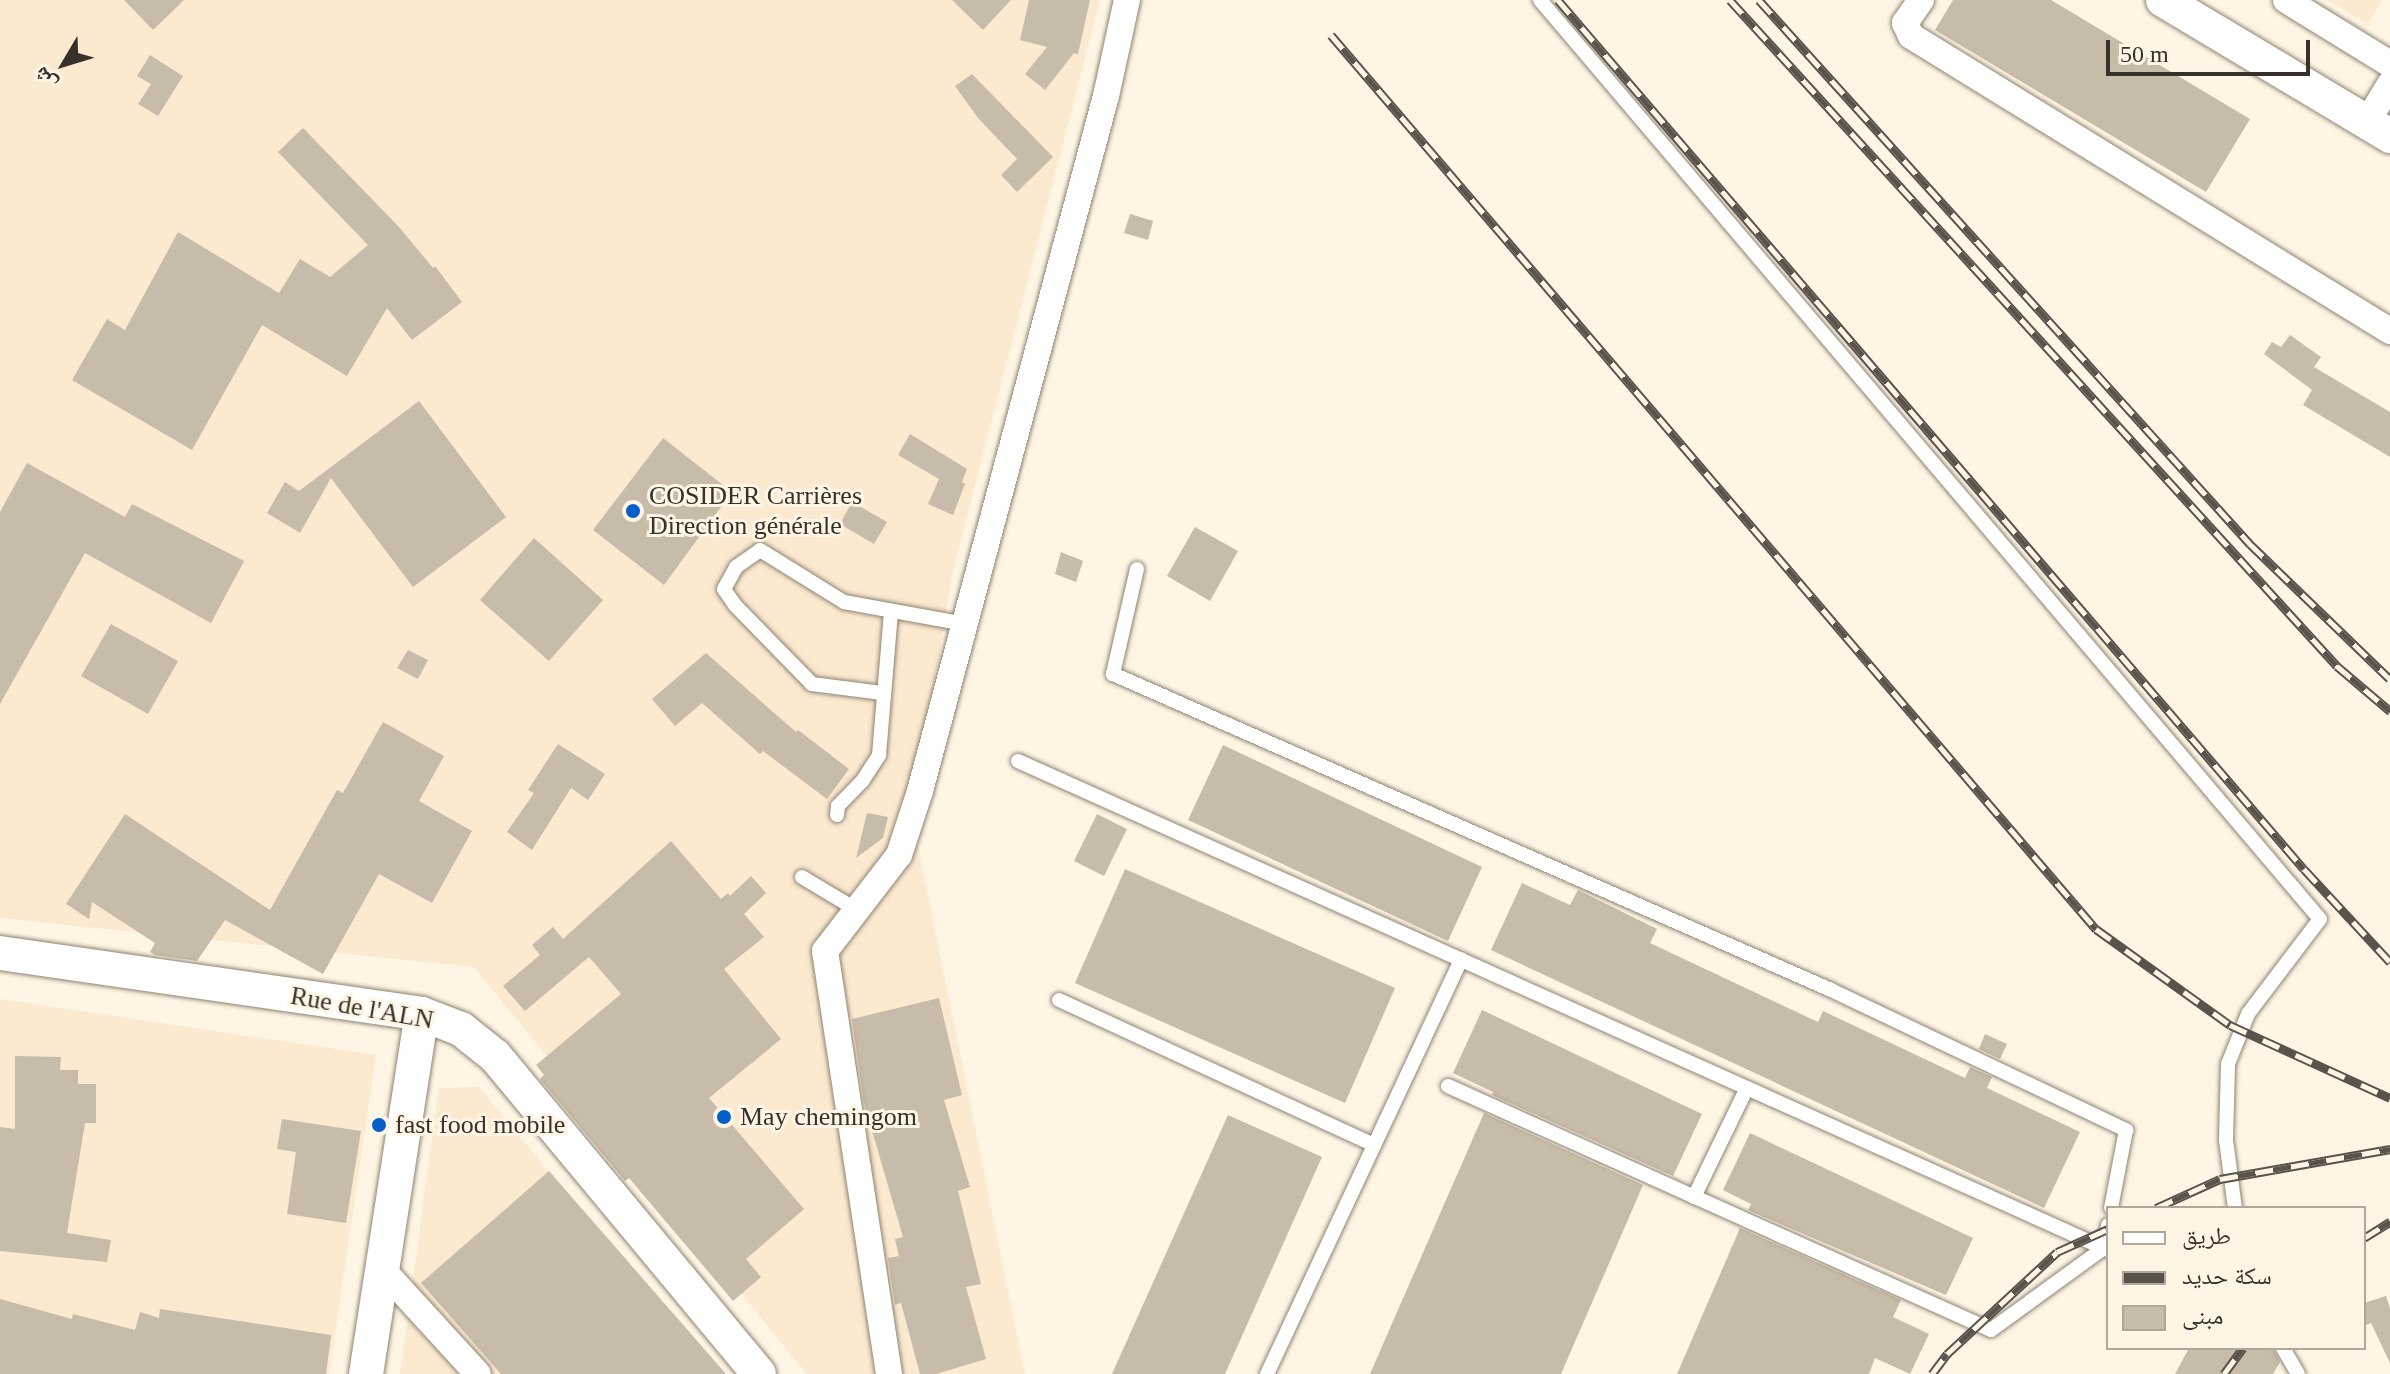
<!DOCTYPE html>
<meta charset="utf-8">
<style>
body{margin:0}
#map{position:relative;width:2390px;height:1374px;overflow:hidden;background:#fff5e5;font-family:"Times New Roman","Noto Naskh Arabic",serif}
div>[style]{position:absolute}
[style*='--x']{left:calc(var(--x)*1px);top:calc(var(--y)*1px);width:calc(var(--w)*1px);rotate:calc(var(--a)*1deg)}
.built>*{inset:0;background:#fbe9d0}
.building>*{inset:0;background:#c7bba9}
.roads{filter:drop-shadow(0 0 2px #8e8371) drop-shadow(0 0 2px #8e8371)}
.service>*{height:14px;margin:-7px;padding:0 7px;transform-origin:7px;border-radius:7px;background:#fff}
.minor>*{height:26px;margin:-13px;padding:0 13px;transform-origin:13px;border-radius:13px;background:#fff}
.tertiary>*{height:34px;margin:-17px;padding:0 17px;transform-origin:17px;border-radius:17px;background:#fff}
.rail>*{height:9px;margin-top:-4.5px;transform-origin:0;background:repeating-linear-gradient(90deg,#fff5e5 0 18px,#59534b 0 36px);box-sizing:border-box;border-block:2px solid #59534b}
.dots>*{width:22px;height:22px;translate:-50% -50%;box-sizing:border-box;border:4px solid #fff5e5;border-radius:50%}
span{translate:-50% -50%;white-space:nowrap;text-align:center;line-height:1.15;-webkit-text-stroke:6px #fff5e5;paint-order:stroke}
.poi-label{font-size:26px;color:#36312a}
.left{translate:0 -50%;text-align:left}
.street-label{font-size:26px;color:#36312a}
.legend{position:absolute;left:2106px;top:1206px;width:260px;height:144px;box-sizing:border-box;background:#fff5e5;border:2px solid #afa79a;margin:0;padding:10px 14px;list-style:none;font-size:24px;color:#36312a}
.legend li{display:flex;align-items:center;gap:16px;height:40px}
.legend b{width:40px;border:2px solid #afa79a}
.north{position:absolute;left:24px;top:24px;width:80px;height:80px;-webkit-text-stroke:6px #fff5e5;paint-order:stroke;rotate:232deg;font-size:22px;font-weight:700;line-height:32px;text-align:center;color:#36312a}
.north::after{content:'';display:block;margin:auto;width:28px;height:36px;background:#36312a;clip-path:polygon(50% 0,100% 100%,50% 72%,0 100%)}
.scale{position:absolute;left:2106px;top:40px;width:204px;height:36px;box-sizing:border-box;border:4px solid #36312a;border-top:0;padding-left:10px;font-size:24px;line-height:28px;white-space:nowrap;color:#36312a;-webkit-text-stroke:6px #fff5e5;paint-order:stroke}
</style>
<div id="map">
<div class="built">
<i style="clip-path:polygon(0 0,1100px 0,952px 575px,912px 817px,1025px 1374px,807px 1374px,474px 967px,0 918px)"></i>
<i style="clip-path:polygon(2327px 0,2382px 0,2368px 24px)"></i>
<i style="clip-path:polygon(0 999px,376px 1055px,329px 1374px,0 1374px)"></i>
<i style="clip-path:polygon(479px 1087px,716px 1374px,400px 1374px,439px 1088px)"></i>
</div>
<div class="building">
<i style="clip-path:polygon(124px 0,184px 0,153px 30px)"></i>
<i style="clip-path:polygon(952px 0,1011px 0,983px 30px)"></i>
<i style="clip-path:polygon(1029px 0,1090px 0,1078px 54px,1074px 53px,1045px 90px,1025px 74px,1047px 47px,1020px 40px)"></i>
<i style="clip-path:polygon(1953px 0,2051px 0,2250px 119px,2206px 192px,1935px 30px)"></i>
<i style="clip-path:polygon(150px 55px,183px 76px,158px 116px,138px 104px,151px 84px,137px 76px)"></i>
<i style="clip-path:polygon(972px 74px,1053px 157px,1017px 192px,1001px 175px,1017px 159px,978px 118px,955px 86px)"></i>
<i style="clip-path:polygon(303px 128px,399px 227px,433px 268px,435px 266px,462px 302px,412px 340px,387px 308px,347px 376px,262px 325px,192px 450px,72px 380px,107px 319px,125px 330px,178px 232px,279px 293px,300px 259px,330px 277px,368px 245px,278px 152px)"></i>
<i style="clip-path:polygon(1130px 214px,1153px 221px,1148px 240px,1124px 233px)"></i>
<i style="clip-path:polygon(2290px 335px,2321px 357px,2314px 367px,2390px 412px,2390px 457px,2303px 405px,2312px 390px,2264px 354px,2272px 342px,2281px 347px)"></i>
<i style="clip-path:polygon(419px 401px,506px 517px,413px 587px,331px 478px,300px 533px,267px 513px,285px 482px,299px 491px)"></i>
<i style="clip-path:polygon(910px 434px,967px 469px,962px 482px,965px 484px,953px 515px,928px 504px,939px 479px,898px 455px)"></i>
<i style="clip-path:polygon(663px 438px,732px 492px,664px 585px,593px 530px)"></i>
<i style="clip-path:polygon(27px 463px,125px 517px,132px 504px,244px 561px,211px 623px,85px 553px,0 704px,0 512px)"></i>
<i style="clip-path:polygon(852px 502px,887px 522px,874px 544px,840px 524px)"></i>
<i style="clip-path:polygon(1195px 527px,1238px 551px,1210px 601px,1167px 576px)"></i>
<i style="clip-path:polygon(534px 538px,603px 600px,549px 661px,480px 600px)"></i>
<i style="clip-path:polygon(1061px 552px,1083px 561px,1076px 582px,1055px 574px)"></i>
<i style="clip-path:polygon(111px 624px,178px 661px,148px 714px,81px 676px)"></i>
<i style="clip-path:polygon(408px 650px,428px 660px,418px 679px,397px 668px)"></i>
<i style="clip-path:polygon(706px 653px,796px 732px,798px 730px,849px 769px,827px 799px,763px 751px,760px 754px,702px 703px,675px 726px,652px 699px)"></i>
<i style="clip-path:polygon(383px 722px,444px 756px,419px 801px,472px 831px,432px 903px,379px 874px,323px 974px,225px 920px,197px 961px,155px 955px,150px 952px,155px 943px,92px 902px,89px 919px,66px 904px,125px 814px,270px 910px,337px 790px,343px 793px)"></i>
<i style="clip-path:polygon(558px 744px,605px 774px,588px 800px,571px 788px,532px 850px,507px 832px,534px 793px,528px 790px)"></i>
<i style="clip-path:polygon(1223px 745px,1482px 867px,1448px 941px,1188px 820px)"></i>
<i style="clip-path:polygon(867px 813px,888px 817px,883px 838px,856px 858px)"></i>
<i style="clip-path:polygon(1097px 814px,1127px 829px,1104px 876px,1074px 861px)"></i>
<i style="clip-path:polygon(671px 841px,721px 899px,728px 893px,730px 896px,751px 876px,766px 893px,744px 914px,764px 937px,724px 969px,781px 1039px,709px 1098px,804px 1209px,746px 1259px,761px 1277px,733px 1301px,629px 1178px,625px 1181px,540px 1079px,544px 1075px,536px 1065px,621px 994px,589px 957px,525px 1011px,503px 986px,540px 955px,532px 945px,553px 927px,563px 939px)"></i>
<i style="clip-path:polygon(1125px 869px,1395px 988px,1345px 1103px,1075px 983px)"></i>
<i style="clip-path:polygon(1522px 883px,1570px 905px,1578px 890px,1657px 929px,1650px 943px,1818px 1022px,1823px 1011px,1965px 1078px,1970px 1067px,1992px 1077px,1987px 1088px,2080px 1132px,2044px 1208px,1491px 950px)"></i>
<i style="clip-path:polygon(939px 998px,962px 1095px,944px 1100px,970px 1187px,958px 1191px,981px 1284px,966px 1287px,986px 1359px,936px 1374px,920px 1374px,901px 1303px,895px 1305px,888px 1258px,899px 1256px,895px 1239px,903px 1237px,864px 1103px,852px 1019px)"></i>
<i style="clip-path:polygon(1482px 1010px,1702px 1114px,1673px 1176px,1492px 1095px,1493px 1092px,1453px 1073px)"></i>
<i style="clip-path:polygon(1985px 1034px,2007px 1044px,2000px 1059px,1979px 1049px)"></i>
<i style="clip-path:polygon(15px 1056px,61px 1057px,60px 1070px,78px 1070px,78px 1084px,96px 1084px,96px 1123px,85px 1123px,67px 1233px,111px 1240px,107px 1262px,0 1251px,0 1127px,15px 1129px)"></i>
<i style="clip-path:polygon(1484px 1113px,1643px 1185px,1561px 1374px,1370px 1374px)"></i>
<i style="clip-path:polygon(1228px 1115px,1322px 1157px,1225px 1374px,1112px 1374px)"></i>
<i style="clip-path:polygon(282px 1119px,361px 1131px,346px 1223px,287px 1214px,296px 1152px,277px 1149px)"></i>
<i style="clip-path:polygon(1750px 1133px,1973px 1238px,1946px 1295px,1748px 1210px,1751px 1204px,1723px 1190px)"></i>
<i style="clip-path:polygon(549px 1171px,726px 1374px,501px 1374px,421px 1283px)"></i>
<i style="clip-path:polygon(1740px 1228px,1901px 1300px,1893px 1317px,1929px 1334px,1910px 1374px,1875px 1358px,1869px 1374px,1677px 1374px)"></i>
<i style="clip-path:polygon(2386px 1296px,2390px 1308px,2390px 1363px,2371px 1323px,2364px 1326px,2364px 1303px)"></i>
<i style="clip-path:polygon(0 1299px,72px 1319px,73px 1314px,135px 1330px,140px 1312px,159px 1318px,160px 1309px,331px 1335px,326px 1374px,0 1374px)"></i>
<i style="clip-path:polygon(2189px 1348px,2273px 1348px,2280px 1362px,2273px 1374px,2175px 1374px)"></i>
</div>
<div class="roads">
<div class="service">
<i style="--x:1540;--y:0;--w:1205;--a:49.68"></i>
<i style="--x:2320;--y:919;--w:119;--a:127.2"></i>
<i style="--x:2248;--y:1014;--w:54;--a:111.8"></i>
<i style="--x:2228;--y:1064;--w:76;--a:91.5"></i>
<i style="--x:2226;--y:1140;--w:69;--a:82.5"></i>
<i style="--x:1137;--y:569;--w:108;--a:102.9"></i>
<i style="--x:1113;--y:674;--w:784;--a:23.75"></i>
<i style="--x:1831;--y:990;--w:327;--a:25.4"></i>
<i style="--x:2126;--y:1130;--w:79;--a:100.9"></i>
<i style="--x:882;--y:693;--w:71;--a:-172.7"></i>
<i style="--x:812;--y:684;--w:110;--a:-134.3"></i>
<i style="--x:735;--y:605;--w:19;--a:-125"></i>
<i style="--x:724;--y:589;--w:25;--a:-61"></i>
<i style="--x:736;--y:567;--w:29;--a:-35"></i>
<i style="--x:760;--y:550;--w:99;--a:31.8"></i>
<i style="--x:844;--y:602;--w:123;--a:10.3"></i>
<i style="--x:1018;--y:761;--w:1195;--a:24.16"></i>
<i style="--x:837;--y:815;--w:9;--a:-84"></i>
<i style="--x:838;--y:806;--w:36;--a:-46"></i>
<i style="--x:863;--y:780;--w:30;--a:-57"></i>
<i style="--x:879;--y:755;--w:144;--a:-85.2"></i>
<i style="--x:802;--y:877;--w:64;--a:31"></i>
<i style="--x:1059;--y:1000;--w:347;--a:24.7"></i>
<i style="--x:1448;--y:1086;--w:595;--a:24.2"></i>
<i style="--x:1991;--y:1330;--w:140;--a:-36"></i>
<i style="--x:2104;--y:1248;--w:23;--a:-80"></i>
<i style="--x:1694;--y:1197;--w:121;--a:-64.1"></i>
<i style="--x:2283;--y:1348;--w:30;--a:60"></i>
<i style="--x:1267;--y:1374;--w:458;--a:-64.9"></i>
</div>
<div class="minor">
<i style="--x:1921;--y:0;--w:28;--a:125"></i>
<i style="--x:1905;--y:23;--w:14;--a:65"></i>
<i style="--x:1911;--y:36;--w:563;--a:31.63"></i>
<i style="--x:2286;--y:0;--w:122;--a:31.6"></i>
<i style="--x:2367;--y:122;--w:44;--a:-58.8"></i>
<i style="--x:382;--y:1269;--w:142;--a:47.6"></i>
<i style="--x:889;--y:1374;--w:428;--a:-98.6"></i>
<i style="--x:825;--y:951;--w:121;--a:-52.4"></i>
<i style="--x:899;--y:855;--w:67;--a:-71.8"></i>
<i style="--x:920;--y:791;--w:719;--a:-75.02"></i>
<i style="--x:1106;--y:96;--w:98;--a:-77.7"></i>
</div>
<div class="tertiary">
<i style="--x:2163;--y:0;--w:265;--a:30.9"></i>
<i style="--x:0;--y:953;--w:426;--a:8.2"></i>
<i style="--x:422;--y:1014;--w:42;--a:21"></i>
<i style="--x:461;--y:1029;--w:43;--a:38.5"></i>
<i style="--x:495;--y:1056;--w:413;--a:50.3"></i>
<i style="--x:366;--y:1374;--w:364;--a:-81.2"></i>
</div>
</div>
<div class="rail">
<i style="--x:1558;--y:0;--w:1145;--a:49.36"></i>
<i style="--x:2304;--y:869;--w:127;--a:47.2"></i>
<i style="--x:1730;--y:0;--w:901;--a:47.65"></i>
<i style="--x:2337;--y:666;--w:70;--a:40.3"></i>
<i style="--x:1759;--y:0;--w:733;--a:47.93"></i>
<i style="--x:2250;--y:544;--w:194;--a:44"></i>
<i style="--x:1331;--y:35;--w:1177;--a:49.45"></i>
<i style="--x:2096;--y:929;--w:165;--a:35.6"></i>
<i style="--x:2230;--y:1025;--w:176;--a:24.5"></i>
<i style="--x:2156;--y:1208;--w:70;--a:-24.4"></i>
<i style="--x:2220;--y:1179;--w:173;--a:-10"></i>
<i style="--x:2364;--y:1238;--w:31;--a:-32"></i>
<i style="--x:1932;--y:1374;--w:25;--a:-53"></i>
<i style="--x:1947;--y:1354;--w:150;--a:-42.8"></i>
<i style="--x:2057;--y:1252;--w:56;--a:-24.3"></i>
<i style="--x:2224;--y:1374;--w:32;--a:-54"></i>
</div>
<div class="dots">
<i style="left:633px;top:511px;background:#065ec7"></i>
<i style="left:724px;top:1117px;background:#065ec7"></i>
<i style="left:379px;top:1125px;background:#065ec7"></i>
</div>
<div class="poi-label">
<span class="left" style="left:649px;top:511px">COSIDER Carrières<br>Direction générale</span>
<span class="left" style="left:740px;top:1117px">May chemingom</span>
<span class="left" style="left:395px;top:1125px">fast food mobile</span>
</div>
<div class="street-label">
<span style="left:362px;top:1008px;rotate:10deg">Rue de l'ALN</span>
</div>
<ul class="legend">
<li><b style="height:10px;background:#fff"></b>طريق</li>
<li><b style="height:10px;background:#59534b"></b>سكة حديد</li>
<li><b style="height:22px;background:#c7bba9"></b>مبنى</li>
</ul>
<div class="north">ش</div>
<div class="scale">50 m</div>
</div>
